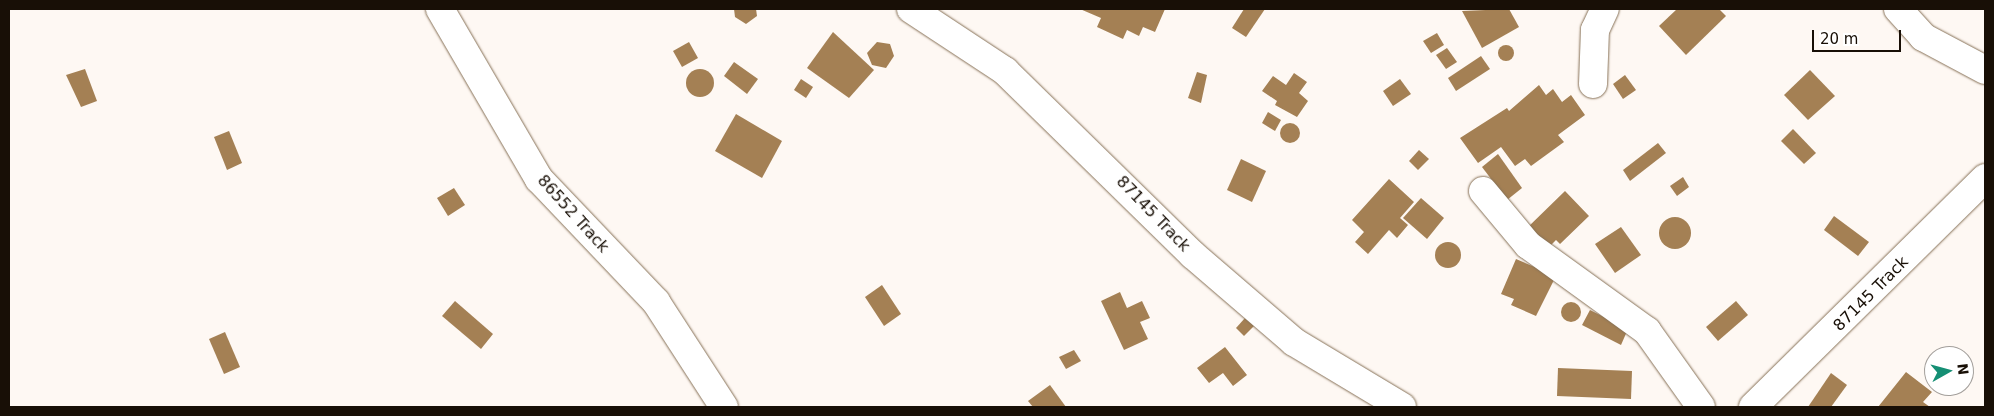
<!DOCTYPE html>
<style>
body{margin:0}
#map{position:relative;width:1994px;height:416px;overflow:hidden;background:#fef8f3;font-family:"DejaVu Sans",sans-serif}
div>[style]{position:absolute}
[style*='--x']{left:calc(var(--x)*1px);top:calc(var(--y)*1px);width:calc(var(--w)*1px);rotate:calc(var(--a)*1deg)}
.building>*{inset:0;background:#a48054}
.round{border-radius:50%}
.roads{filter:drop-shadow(0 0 1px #877157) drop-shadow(0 0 1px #877157)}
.minor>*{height:28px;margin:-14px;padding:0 14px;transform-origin:14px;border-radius:14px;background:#fff}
span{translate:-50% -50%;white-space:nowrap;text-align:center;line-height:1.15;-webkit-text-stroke:5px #fff;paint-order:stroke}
.street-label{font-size:16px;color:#180f06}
.frame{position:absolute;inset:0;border:10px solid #180f06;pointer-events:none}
.north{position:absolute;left:1924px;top:346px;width:50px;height:50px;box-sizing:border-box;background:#fff;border:1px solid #a39f9b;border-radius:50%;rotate:83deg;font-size:14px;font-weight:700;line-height:20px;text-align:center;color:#180f06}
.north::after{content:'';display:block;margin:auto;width:18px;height:22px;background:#158f74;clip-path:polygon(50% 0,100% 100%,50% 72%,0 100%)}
.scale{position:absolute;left:1812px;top:30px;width:89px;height:22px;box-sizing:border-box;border:2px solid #180f06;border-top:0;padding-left:6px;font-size:15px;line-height:18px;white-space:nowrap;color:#180f06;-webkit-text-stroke:4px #fff;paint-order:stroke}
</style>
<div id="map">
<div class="building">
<i style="clip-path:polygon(734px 9px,756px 9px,757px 16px,746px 24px,735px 17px)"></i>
<i style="clip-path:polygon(1080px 9px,1165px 9px,1155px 32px,1143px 27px,1139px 36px,1127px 30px,1123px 39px,1097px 27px,1101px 18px)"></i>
<i style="clip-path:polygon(1244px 9px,1265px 9px,1246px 37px,1232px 28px)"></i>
<i style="clip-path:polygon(1509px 9px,1519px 27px,1482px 48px,1462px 11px)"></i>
<i style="clip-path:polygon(1677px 9px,1719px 9px,1726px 16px,1686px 55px,1659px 26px)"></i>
<i style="clip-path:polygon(833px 32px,874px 70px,849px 98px,807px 68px)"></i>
<i style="clip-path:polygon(1437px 33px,1444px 45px,1431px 53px,1423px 41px)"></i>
<i style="clip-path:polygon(689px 42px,698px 58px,682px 67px,673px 51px)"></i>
<i style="clip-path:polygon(877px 42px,890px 44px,894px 56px,886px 68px,872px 65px,867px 53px)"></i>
<i class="round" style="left:1498px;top:45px;width:16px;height:16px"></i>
<i style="clip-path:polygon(1447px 48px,1457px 62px,1446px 69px,1436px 55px)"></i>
<i style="clip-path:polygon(1481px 56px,1490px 69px,1456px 91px,1448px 78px)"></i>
<i style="clip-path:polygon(734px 62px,758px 79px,747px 94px,724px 76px)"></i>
<i class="round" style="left:686px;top:69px;width:28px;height:28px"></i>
<i style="clip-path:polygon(85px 69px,97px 101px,81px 107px,66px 75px)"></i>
<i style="clip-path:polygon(1810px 70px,1835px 96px,1808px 120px,1784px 95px)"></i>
<i style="clip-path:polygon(1197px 72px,1207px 75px,1201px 103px,1188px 98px)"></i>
<i style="clip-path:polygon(1294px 73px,1307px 82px,1299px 93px,1308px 101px,1297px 117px,1275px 105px,1277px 101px,1262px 91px,1273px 76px,1286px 85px)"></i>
<i style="clip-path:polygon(1625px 75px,1636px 90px,1623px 99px,1613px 84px)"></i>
<i style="clip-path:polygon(801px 79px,813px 87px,806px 98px,794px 90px)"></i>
<i style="clip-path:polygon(1400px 79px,1411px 94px,1393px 106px,1383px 91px)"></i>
<i style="clip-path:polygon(1539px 85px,1546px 95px,1553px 89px,1562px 102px,1571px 95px,1585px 115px,1558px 135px,1564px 142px,1531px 166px,1525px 159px,1515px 166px,1501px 147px,1478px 163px,1460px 138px,1507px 108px,1509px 111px)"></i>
<i style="clip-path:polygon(1268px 112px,1281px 120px,1275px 131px,1262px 123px)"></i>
<i style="clip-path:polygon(736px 114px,782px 141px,762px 178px,715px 151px)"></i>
<i class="round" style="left:1280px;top:123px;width:20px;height:20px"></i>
<i style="clip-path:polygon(1793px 129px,1816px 153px,1804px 164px,1781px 141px)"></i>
<i style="clip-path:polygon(229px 131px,242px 163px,227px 170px,214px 137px)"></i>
<i style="clip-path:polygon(1658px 143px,1666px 153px,1630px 181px,1623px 170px)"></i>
<i style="clip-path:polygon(1419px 150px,1429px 159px,1418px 170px,1409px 161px)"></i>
<i style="clip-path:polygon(1498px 154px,1522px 188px,1507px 200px,1482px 167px)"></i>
<i style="clip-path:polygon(1241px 159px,1266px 171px,1252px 202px,1227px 190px)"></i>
<i style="clip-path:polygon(1683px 177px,1689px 187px,1677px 196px,1670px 186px)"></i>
<i style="clip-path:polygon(1389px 179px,1414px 202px,1400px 218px,1408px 225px,1397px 238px,1389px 230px,1368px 254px,1355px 242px,1364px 232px,1352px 220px)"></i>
<i style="clip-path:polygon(454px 188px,465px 205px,448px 216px,437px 198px)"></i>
<i style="clip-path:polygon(1565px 191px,1589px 216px,1560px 244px,1556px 240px,1546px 250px,1526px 229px)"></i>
<i style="clip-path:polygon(1421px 198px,1444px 218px,1427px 239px,1403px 218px)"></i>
<i style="clip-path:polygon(1834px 216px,1869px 242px,1858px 256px,1824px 230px)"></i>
<i class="round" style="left:1659px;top:217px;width:32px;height:32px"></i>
<i style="clip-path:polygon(1621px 227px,1641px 255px,1615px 273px,1595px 244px)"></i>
<i class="round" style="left:1435px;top:242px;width:26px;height:26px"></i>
<i style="clip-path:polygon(1516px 259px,1556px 276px,1536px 316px,1511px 305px,1514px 299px,1501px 294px)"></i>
<i style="clip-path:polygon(882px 285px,901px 314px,884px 326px,865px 297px)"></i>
<i style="clip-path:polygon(1120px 292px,1127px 308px,1142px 301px,1150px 318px,1140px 322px,1148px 339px,1124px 350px,1101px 301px)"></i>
<i style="clip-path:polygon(455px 301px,493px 334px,481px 349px,442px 316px)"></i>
<i style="clip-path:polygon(1736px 301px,1748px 315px,1718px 341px,1706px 327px)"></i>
<i class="round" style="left:1561px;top:302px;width:20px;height:20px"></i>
<i style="clip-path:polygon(1590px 310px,1628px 329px,1621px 345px,1582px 325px)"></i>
<i style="clip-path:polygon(1245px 318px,1254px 326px,1244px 336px,1236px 328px)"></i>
<i style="clip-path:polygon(225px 332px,240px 367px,224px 374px,209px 339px)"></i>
<i style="clip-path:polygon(1225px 347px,1247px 375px,1233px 386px,1223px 373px,1209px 383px,1197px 368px)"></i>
<i style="clip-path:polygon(1074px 350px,1081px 361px,1066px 369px,1059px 357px)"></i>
<i style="clip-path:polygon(1558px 368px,1632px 371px,1631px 399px,1557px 396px)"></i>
<i style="clip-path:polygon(1906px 372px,1932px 392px,1923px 402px,1930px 407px,1878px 407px)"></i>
<i style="clip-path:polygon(1831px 373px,1847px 385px,1831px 407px,1808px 407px)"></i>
<i style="clip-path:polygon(1050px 385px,1066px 407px,1033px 407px,1028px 401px)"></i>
</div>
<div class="roads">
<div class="minor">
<i style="--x:440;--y:9;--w:197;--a:59.8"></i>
<i style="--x:539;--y:179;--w:170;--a:46.4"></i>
<i style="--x:656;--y:302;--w:125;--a:57.1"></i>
<i style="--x:911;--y:9;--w:113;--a:33.4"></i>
<i style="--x:1005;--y:71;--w:263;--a:44.4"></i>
<i style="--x:1193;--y:255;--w:133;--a:40.7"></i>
<i style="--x:1294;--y:342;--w:126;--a:31"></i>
<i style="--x:1898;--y:9;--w:38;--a:48"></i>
<i style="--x:1923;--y:37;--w:70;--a:28"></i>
<i style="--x:1593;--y:84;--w:54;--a:-87.9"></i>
<i style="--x:1595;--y:30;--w:23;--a:-65"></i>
<i style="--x:1483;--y:191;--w:70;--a:50.2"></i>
<i style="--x:1528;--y:245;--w:147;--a:35.9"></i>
<i style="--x:1647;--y:331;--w:93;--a:54.6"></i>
<i style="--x:1753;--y:407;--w:326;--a:-44.6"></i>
</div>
</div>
<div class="street-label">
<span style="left:573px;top:214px;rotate:48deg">86552 Track</span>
<span style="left:1153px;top:214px;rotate:46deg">87145 Track</span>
<span style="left:1871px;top:294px;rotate:-45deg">87145 Track</span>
</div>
<div class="frame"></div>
<div class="north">N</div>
<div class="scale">20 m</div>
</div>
